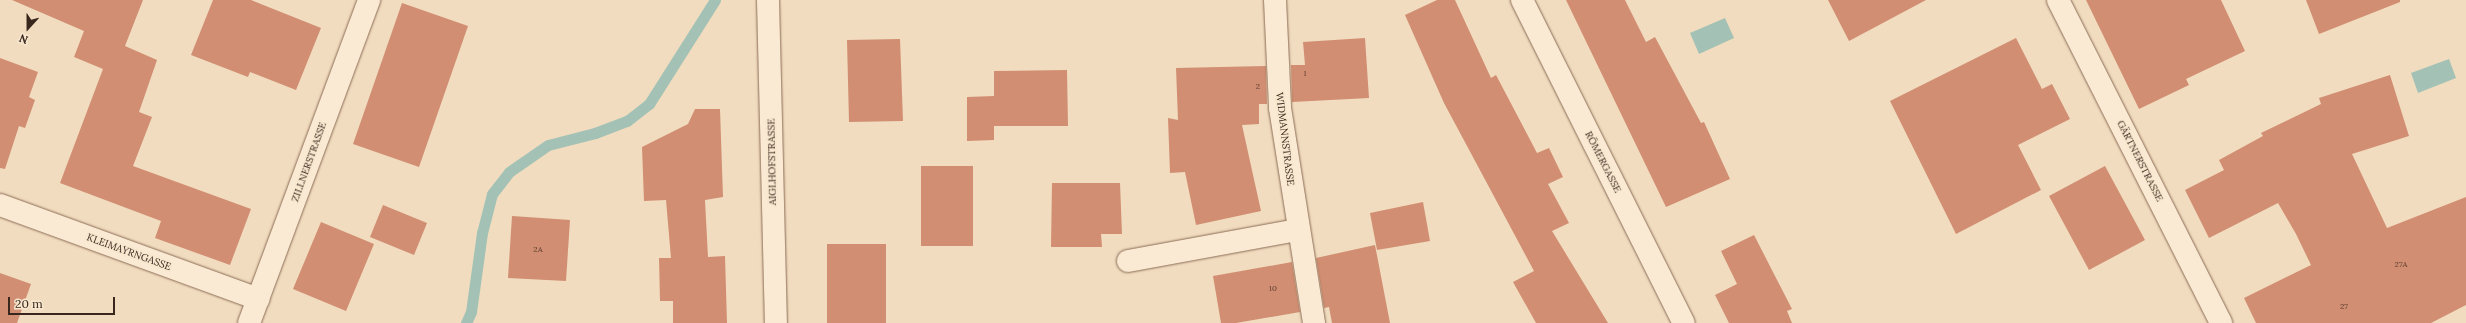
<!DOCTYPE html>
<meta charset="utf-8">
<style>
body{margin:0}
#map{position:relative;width:2466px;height:323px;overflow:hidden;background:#f1dcbf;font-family:Lora,serif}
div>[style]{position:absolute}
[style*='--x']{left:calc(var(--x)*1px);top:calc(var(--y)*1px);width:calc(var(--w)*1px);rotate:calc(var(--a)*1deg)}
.water>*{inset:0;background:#a3c2b5}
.stream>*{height:11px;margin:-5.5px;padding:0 5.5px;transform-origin:5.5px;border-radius:5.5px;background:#a3c2b5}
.building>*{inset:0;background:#d18e72}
.roads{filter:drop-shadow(0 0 1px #8b6c56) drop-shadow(0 0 1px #8b6c56)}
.minor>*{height:22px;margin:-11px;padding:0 11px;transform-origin:11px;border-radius:11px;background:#fbead3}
span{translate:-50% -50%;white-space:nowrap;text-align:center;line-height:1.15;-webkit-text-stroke:3.5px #f8e7cf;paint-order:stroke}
.number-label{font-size:8px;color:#5f4032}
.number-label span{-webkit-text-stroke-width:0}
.street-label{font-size:10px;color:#39261c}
.north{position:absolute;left:8px;top:8px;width:40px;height:40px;-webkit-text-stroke:3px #f8e7cf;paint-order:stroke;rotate:201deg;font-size:11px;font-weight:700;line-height:16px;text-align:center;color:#39261c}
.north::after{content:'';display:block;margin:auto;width:14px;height:18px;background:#39261c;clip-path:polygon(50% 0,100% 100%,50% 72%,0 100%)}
.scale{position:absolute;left:8px;top:297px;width:107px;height:18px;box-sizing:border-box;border:2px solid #39261c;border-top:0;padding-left:5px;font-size:12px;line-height:14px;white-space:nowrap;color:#39261c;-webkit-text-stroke:3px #f8e7cf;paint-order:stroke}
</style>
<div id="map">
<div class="water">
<i style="clip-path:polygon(1725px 18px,1734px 38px,1699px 54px,1690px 33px)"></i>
<i style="clip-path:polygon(2449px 59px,2456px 78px,2418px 93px,2411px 73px)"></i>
</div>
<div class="stream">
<i style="--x:466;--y:323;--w:12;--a:-66"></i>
<i style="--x:471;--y:312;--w:80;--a:-82.1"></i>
<i style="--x:482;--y:233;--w:40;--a:-75.6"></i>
<i style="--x:492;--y:194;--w:28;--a:-52"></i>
<i style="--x:509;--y:172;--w:47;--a:-34.7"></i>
<i style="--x:548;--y:145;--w:49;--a:-14.3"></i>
<i style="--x:595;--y:133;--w:34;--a:-21"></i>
<i style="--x:627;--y:121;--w:28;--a:-38"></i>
<i style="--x:649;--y:104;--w:123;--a:-57.6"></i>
</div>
<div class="building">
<i style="clip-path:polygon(12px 0,143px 0,125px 46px,157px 60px,139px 112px,152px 117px,133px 166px,251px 209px,230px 265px,155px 238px,161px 221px,60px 183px,103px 69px,74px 57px,84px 31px)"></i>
<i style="clip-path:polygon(213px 0,251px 0,321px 28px,296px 90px,250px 72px,248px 77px,191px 55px)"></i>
<i style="clip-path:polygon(1437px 0,1455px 0,1491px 78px,1496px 75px,1537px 153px,1549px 148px,1563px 177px,1548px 184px,1569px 223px,1552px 231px,1608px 323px,1536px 323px,1513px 282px,1534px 271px,1444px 103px,1405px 15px)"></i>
<i style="clip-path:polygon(1566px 0,1625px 0,1646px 42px,1655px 37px,1701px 123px,1704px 122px,1730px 179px,1666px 207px)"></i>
<i style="clip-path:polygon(1828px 0,1926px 0,1849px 41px)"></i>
<i style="clip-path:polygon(2086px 0,2221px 0,2245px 51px,2186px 79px,2189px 85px,2139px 109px)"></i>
<i style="clip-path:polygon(2306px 0,2400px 0,2400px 2px,2319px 34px)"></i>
<i style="clip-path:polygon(402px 3px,468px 26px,419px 167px,353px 144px)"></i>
<i style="clip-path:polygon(1365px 38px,1369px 98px,1292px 102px,1291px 65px,1305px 65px,1303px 42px)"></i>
<i style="clip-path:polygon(2016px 38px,2042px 89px,2052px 84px,2070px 119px,2018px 145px,2041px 190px,1956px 234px,1890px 101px)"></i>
<i style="clip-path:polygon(900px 39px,903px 121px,849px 122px,847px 40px)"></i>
<i style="clip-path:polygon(0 58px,38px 72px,29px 97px,35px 100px,25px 128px,19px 126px,5px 169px,0 168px)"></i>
<i style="clip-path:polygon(1266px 66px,1267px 104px,1259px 104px,1259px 124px,1242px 125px,1261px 211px,1196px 225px,1185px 172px,1170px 173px,1168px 118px,1178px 120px,1176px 68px)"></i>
<i style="clip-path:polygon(1067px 70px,1068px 126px,994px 126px,994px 140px,967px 141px,967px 97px,994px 96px,994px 71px)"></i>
<i style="clip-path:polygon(2390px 75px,2409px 136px,2352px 154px,2387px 228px,2466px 197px,2466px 305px,2431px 323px,2256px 323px,2244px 298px,2311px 265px,2296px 234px,2278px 203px,2209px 238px,2185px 190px,2224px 170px,2219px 160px,2263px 136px,2261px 133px,2321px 104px,2319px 98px)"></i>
<i style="clip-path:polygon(695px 109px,720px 109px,723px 197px,705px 200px,708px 257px,725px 256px,727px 323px,673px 323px,673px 301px,660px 301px,659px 258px,671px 258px,666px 200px,644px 201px,642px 147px,688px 124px)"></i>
<i style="clip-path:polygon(921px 166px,973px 166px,973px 246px,921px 246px)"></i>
<i style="clip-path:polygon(2105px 166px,2145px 240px,2089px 270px,2049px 196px)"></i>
<i style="clip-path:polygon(1052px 183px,1120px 183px,1122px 234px,1101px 234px,1102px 247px,1051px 247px)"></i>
<i style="clip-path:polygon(1423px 202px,1430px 241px,1377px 250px,1370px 213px)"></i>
<i style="clip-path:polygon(383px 205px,427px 223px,414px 255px,370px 237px)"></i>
<i style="clip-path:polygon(512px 216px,570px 220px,566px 281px,508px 278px)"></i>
<i style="clip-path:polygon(321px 222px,374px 244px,346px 311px,293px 289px)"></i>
<i style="clip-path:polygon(1754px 235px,1792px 309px,1787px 311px,1792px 323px,1729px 323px,1715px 295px,1737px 284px,1721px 251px)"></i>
<i style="clip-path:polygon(827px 244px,886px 244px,886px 323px,827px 323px)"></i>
<i style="clip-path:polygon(1375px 245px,1390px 323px,1332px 323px,1329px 307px,1324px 308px,1316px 258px)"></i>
<i style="clip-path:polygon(1292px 262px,1300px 312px,1236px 323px,1221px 323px,1213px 276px)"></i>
<i style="clip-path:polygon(0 273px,31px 284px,17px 323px,0 323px)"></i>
</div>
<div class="roads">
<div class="minor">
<i style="--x:768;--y:0;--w:323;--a:88.6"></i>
<i style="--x:1275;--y:0;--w:108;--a:87.3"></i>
<i style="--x:1280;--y:108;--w:218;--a:81"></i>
<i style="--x:1522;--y:0;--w:361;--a:63.4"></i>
<i style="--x:2058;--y:0;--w:362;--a:63.2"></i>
<i style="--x:0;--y:205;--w:275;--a:20"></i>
<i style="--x:1128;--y:261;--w:172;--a:-10.4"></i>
<i style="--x:249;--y:323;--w:345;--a:-69.6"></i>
</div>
</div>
<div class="number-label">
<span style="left:1305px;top:74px">1</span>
<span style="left:1258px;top:87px">2</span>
<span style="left:538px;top:250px">2A</span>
<span style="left:2401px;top:265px">27A</span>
<span style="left:1273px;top:289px">10</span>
<span style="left:2344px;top:307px">27</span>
</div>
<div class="street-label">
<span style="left:1285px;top:139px;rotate:83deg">WIDMANNSTRASSE</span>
<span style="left:2140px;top:161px;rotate:63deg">GÄRTNERSTRASSE</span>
<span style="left:309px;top:162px;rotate:-70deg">ZILLNERSTRASSE</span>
<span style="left:772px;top:162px;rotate:-91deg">AIGLHOFSTRASSE</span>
<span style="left:1603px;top:162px;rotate:63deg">RÖMERGASSE</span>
<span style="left:129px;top:252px;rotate:20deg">KLEIMAYRNGASSE</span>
</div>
<div class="north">N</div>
<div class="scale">20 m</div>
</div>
